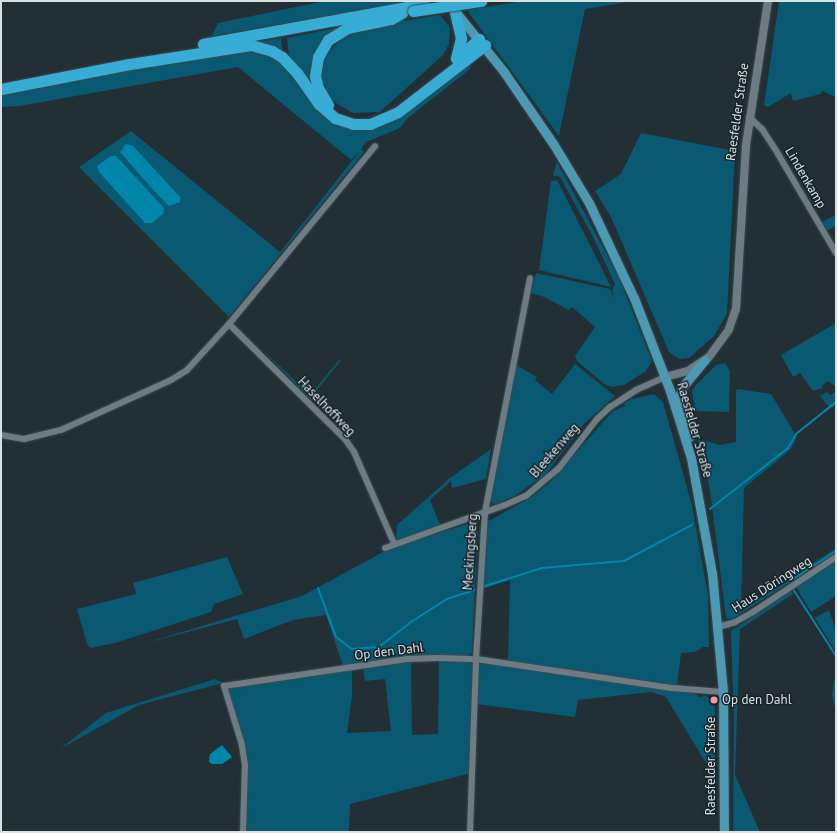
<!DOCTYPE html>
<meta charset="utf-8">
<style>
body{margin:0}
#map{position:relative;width:837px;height:833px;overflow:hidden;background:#222f35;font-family:"PT Sans",sans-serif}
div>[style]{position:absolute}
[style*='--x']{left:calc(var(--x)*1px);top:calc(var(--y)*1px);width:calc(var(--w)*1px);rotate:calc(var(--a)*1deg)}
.green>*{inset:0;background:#085971}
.water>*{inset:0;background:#0086a9}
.stream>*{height:2px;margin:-1px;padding:0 1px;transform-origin:1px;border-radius:1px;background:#0086a9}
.roads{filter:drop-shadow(0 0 1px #3f4b50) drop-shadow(0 0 1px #3f4b50)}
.street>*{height:6px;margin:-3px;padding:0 3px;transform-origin:3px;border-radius:3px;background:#6c7c82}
.secondary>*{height:8px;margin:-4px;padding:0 4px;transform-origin:4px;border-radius:4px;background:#6c7c82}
.primary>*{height:9px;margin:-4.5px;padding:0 4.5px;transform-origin:4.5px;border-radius:4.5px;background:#4c99b3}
.highway>*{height:11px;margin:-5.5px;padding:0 5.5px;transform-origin:5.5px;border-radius:5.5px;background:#37acd4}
.bridges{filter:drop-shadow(0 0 1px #3f4b50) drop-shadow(0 0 1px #3f4b50)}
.highway-bridge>*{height:11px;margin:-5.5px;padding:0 5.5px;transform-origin:5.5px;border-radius:5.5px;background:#37acd4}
.dots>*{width:11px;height:11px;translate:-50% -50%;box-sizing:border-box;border:2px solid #18252b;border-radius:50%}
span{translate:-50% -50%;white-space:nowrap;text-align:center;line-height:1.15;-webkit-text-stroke:3px #18252b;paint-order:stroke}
.street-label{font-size:13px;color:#d7e0e3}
.poi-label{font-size:13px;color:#d7e0e3}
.left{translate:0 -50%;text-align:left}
.frame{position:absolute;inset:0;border:2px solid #d7e0e3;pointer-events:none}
</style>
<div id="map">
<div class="green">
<i style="clip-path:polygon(325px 1px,400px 1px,391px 5px,212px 36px,218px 23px)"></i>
<i style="clip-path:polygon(523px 1px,634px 1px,585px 9px,559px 136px,467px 10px)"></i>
<i style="clip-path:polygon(779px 1px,836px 1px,836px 97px,822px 91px,821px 94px,793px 101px,791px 93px,768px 107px,764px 105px)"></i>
<i style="clip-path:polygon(440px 15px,450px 28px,449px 44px,443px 55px,380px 112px,353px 113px,331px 100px,320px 75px,325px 56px,344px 36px,365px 27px)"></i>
<i style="clip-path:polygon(341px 27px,322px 43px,318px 97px,289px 57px,287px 38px)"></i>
<i style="clip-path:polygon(281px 38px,283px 54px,255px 42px)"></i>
<i style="clip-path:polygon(237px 48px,262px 53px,285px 66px,308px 99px,322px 112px,368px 128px,470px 61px,470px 69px,408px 118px,400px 128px,366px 142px,361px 149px,364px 152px,229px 317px,79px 167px,131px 131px,280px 252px,359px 152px,351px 160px,238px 67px,20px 106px,1px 107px,1px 94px)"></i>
<i style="clip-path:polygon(641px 133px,735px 151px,727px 314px,714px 336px,689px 358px,679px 359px,669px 352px,611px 217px,595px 191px,621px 174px)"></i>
<i style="clip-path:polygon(557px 162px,618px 275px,652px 361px,646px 371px,624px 385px,612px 387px,604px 384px,577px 361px,575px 356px,595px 327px,572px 307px,569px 310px,544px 297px,531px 293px,536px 273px,610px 289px,615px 300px,612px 290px,615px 284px,593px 237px,560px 177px,553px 175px)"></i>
<i style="clip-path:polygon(557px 180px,594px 253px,611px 287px,539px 270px,551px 181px)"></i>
<i style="clip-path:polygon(836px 215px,836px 226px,826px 231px,822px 222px)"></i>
<i style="clip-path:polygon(836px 323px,836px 387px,828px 381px,822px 386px,823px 388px,813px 391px,800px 373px,793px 377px,781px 355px)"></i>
<i style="clip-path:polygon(260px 347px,310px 395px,340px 359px,341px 360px,310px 399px)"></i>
<i style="clip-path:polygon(725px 363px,730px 371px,729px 412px,695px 411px,692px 391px,695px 386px,716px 365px)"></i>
<i style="clip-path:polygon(575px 364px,615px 396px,584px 424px,546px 474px,513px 497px,494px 504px,491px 502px,490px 499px,516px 365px,537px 377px,535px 380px,552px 394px)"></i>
<i style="clip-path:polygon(739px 389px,771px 394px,797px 437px,790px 450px,744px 488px,741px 611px,836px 548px,836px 553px,732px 619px,726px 618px,710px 490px,698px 439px,720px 445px,736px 442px,736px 390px)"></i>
<i style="clip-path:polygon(836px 391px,836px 405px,831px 409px,820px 396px,827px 392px,831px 395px)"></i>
<i style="clip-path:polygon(654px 394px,663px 402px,692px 505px,708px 595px,709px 647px,703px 647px,695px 652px,681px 653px,677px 685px,508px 661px,510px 580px,482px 589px,485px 523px,530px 498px,548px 484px,613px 411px,625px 406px,624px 403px,632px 399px)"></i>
<i style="clip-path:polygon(491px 449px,486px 479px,452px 488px,451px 481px,430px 500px,440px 525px,396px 540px,397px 525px,450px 478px)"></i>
<i style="clip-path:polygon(478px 521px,472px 652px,468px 656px,419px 655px,343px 666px,326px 615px,293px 620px,244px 639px,237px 619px,142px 644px,302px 596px,392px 547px)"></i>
<i style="clip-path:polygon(227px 557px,243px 594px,214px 604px,211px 612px,115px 643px,91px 648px,87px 644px,77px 609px,136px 594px,133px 583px)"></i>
<i style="clip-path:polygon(836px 561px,836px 596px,811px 612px,796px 587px)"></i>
<i style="clip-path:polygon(791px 591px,793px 594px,740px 629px,735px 775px,760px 832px,733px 832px,734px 721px,731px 631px)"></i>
<i style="clip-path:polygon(829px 610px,836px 631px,836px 652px,815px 618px)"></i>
<i style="clip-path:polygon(439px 661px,469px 662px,472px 665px,471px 773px,350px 804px,349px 832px,245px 832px,248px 764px,245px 745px,228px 691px,231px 687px,352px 670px,352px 697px,347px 733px,391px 731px,385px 679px,365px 681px,363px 668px,411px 662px,412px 735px,438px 734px)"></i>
<i style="clip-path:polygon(482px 663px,696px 694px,699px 697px,706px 696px,714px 701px,715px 709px,715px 778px,666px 697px,651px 692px,578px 700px,575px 717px,476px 704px,478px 666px)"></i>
<i style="clip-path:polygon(836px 671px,836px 714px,832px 694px)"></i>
<i style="clip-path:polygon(215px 679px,223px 683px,139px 705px,60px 749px,106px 713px)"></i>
</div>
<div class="water">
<i style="clip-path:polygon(126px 144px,133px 146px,180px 197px,180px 202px,169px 206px,154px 191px,120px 152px)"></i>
<i style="clip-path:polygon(111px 156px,116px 156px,164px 208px,163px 214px,152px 223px,145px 223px,99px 172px,97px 166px)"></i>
<i style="clip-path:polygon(222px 745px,232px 757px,222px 764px,212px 764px,209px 762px,210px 754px)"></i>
</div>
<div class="stream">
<i style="--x:710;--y:509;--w:99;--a:-38"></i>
<i style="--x:788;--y:448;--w:16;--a:-60"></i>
<i style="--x:796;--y:434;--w:51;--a:-38.7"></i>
<i style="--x:789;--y:582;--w:56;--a:-33.4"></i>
<i style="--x:482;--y:587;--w:63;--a:-17.6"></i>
<i style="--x:542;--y:568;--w:82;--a:-4.9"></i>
<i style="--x:624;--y:561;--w:77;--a:-27.9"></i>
<i style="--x:318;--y:588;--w:52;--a:69.8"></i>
<i style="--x:336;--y:637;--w:20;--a:37"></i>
<i style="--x:352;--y:649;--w:27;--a:-4"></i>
<i style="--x:379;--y:647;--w:41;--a:-38"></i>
<i style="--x:411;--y:622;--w:43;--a:-32.6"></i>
<i style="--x:447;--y:599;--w:29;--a:-18"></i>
<i style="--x:793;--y:589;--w:80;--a:57.3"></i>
</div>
<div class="roads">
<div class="street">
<i style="--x:749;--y:117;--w:18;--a:43"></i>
<i style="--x:762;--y:129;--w:30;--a:57"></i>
<i style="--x:778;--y:154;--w:115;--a:59.6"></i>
<i style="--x:229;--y:324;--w:163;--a:44.8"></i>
<i style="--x:345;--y:439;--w:16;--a:55"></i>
<i style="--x:354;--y:452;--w:99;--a:66.3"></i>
<i style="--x:1;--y:435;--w:23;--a:10"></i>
<i style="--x:24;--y:439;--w:38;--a:-14"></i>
<i style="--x:61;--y:430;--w:121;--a:-24.4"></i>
<i style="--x:171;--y:380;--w:19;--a:-32"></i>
<i style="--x:187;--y:370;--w:62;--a:-47.6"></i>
<i style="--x:229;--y:324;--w:230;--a:-50.6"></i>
<i style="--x:385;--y:548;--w:127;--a:-19.7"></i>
<i style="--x:505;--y:505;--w:24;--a:-24"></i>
<i style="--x:527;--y:495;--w:42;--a:-40.2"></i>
<i style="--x:559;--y:468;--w:62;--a:-52.2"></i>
<i style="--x:597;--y:419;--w:18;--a:-43"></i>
<i style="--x:610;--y:407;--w:31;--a:-33"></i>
<i style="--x:636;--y:390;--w:32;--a:-24"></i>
<i style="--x:718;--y:627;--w:18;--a:-16"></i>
<i style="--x:735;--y:622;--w:21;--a:-29"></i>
<i style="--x:753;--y:612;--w:100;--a:-33.5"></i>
<i style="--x:243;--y:832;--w:67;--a:-88.3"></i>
<i style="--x:245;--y:765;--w:20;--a:-99"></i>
<i style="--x:242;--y:745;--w:62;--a:-107"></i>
<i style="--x:224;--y:686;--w:185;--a:-8.4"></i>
<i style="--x:407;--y:659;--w:31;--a:-2"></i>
<i style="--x:438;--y:658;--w:38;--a:2"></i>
<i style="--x:476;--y:659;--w:198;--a:8.4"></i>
<i style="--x:672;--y:688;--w:51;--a:4.5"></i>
<i style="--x:470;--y:832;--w:173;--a:-88"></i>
<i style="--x:476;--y:659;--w:147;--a:-86.5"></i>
<i style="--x:485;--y:512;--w:238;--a:-79.1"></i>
</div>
<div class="secondary">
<i style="--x:665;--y:377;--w:24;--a:-15"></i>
<i style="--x:688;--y:371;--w:25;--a:-34"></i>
<i style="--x:709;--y:357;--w:34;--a:-54"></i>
<i style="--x:729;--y:329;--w:21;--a:-71"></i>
<i style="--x:736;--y:309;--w:164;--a:-86.5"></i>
<i style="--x:746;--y:145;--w:146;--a:-81.3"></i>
</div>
<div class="primary">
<i style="--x:455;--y:11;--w:78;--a:51.2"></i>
<i style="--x:504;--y:72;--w:88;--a:55.6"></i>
<i style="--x:554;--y:145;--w:68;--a:58.9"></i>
<i style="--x:589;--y:203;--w:105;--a:64.7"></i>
<i style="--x:634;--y:298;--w:100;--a:68.8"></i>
<i style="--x:670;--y:391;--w:70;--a:72.6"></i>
<i style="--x:691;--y:458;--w:117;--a:79.7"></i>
<i style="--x:712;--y:573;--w:120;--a:84.7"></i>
<i style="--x:723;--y:692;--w:140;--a:89.6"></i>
<i style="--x:689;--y:437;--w:44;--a:-101.8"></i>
<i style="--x:680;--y:394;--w:9;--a:-69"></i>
<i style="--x:683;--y:386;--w:34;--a:-50"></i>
</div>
<div class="highway">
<i style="--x:455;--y:12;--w:27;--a:77"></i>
<i style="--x:461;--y:38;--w:21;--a:104"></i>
<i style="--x:203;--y:44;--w:225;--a:-10.3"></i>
<i style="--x:460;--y:55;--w:25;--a:-40"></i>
<i style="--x:1;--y:89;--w:131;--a:-11"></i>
<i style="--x:130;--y:64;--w:122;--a:-8.9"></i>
<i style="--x:251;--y:45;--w:22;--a:16"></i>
<i style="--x:272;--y:51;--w:12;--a:31"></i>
<i style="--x:282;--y:57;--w:22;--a:47"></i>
<i style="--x:297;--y:73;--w:38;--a:55"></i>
<i style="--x:319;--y:104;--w:21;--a:41"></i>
<i style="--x:335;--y:118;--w:19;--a:18"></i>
<i style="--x:353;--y:124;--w:17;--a:0"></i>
<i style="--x:370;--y:124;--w:30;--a:-23"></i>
<i style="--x:398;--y:112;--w:110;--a:-37.6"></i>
<i style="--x:328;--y:105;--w:20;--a:-120"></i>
<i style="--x:318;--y:88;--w:12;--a:-104"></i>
<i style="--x:315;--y:76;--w:19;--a:-81"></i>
<i style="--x:318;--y:57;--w:20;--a:-60"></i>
<i style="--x:328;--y:40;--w:22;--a:-32"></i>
<i style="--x:347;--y:28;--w:45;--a:-11.6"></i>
<i style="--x:391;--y:19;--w:13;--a:-29"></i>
</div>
</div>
<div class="bridges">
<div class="highway-bridge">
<i style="--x:413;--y:11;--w:69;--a:-8.4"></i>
</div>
</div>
<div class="dots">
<i style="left:714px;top:700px;background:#f49aa1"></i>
</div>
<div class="street-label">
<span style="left:738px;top:112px;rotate:-82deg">Raesfelder Straße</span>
<span style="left:805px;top:178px;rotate:60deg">Lindenkamp</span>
<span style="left:326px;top:407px;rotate:46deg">Haselhoffweg</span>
<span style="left:694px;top:430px;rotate:74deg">Raesfelder Straße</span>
<span style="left:555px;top:451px;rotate:-49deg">Bleekenweg</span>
<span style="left:471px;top:552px;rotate:-86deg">Meckingsberg</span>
<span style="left:772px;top:585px;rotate:-33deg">Haus Döringweg</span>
<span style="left:389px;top:652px;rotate:-7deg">Op den Dahl</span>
<span style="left:711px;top:766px;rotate:-90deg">Raesfelder Straße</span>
</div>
<div class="poi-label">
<span class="left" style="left:722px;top:700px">Op den Dahl</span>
</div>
<div class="frame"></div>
</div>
